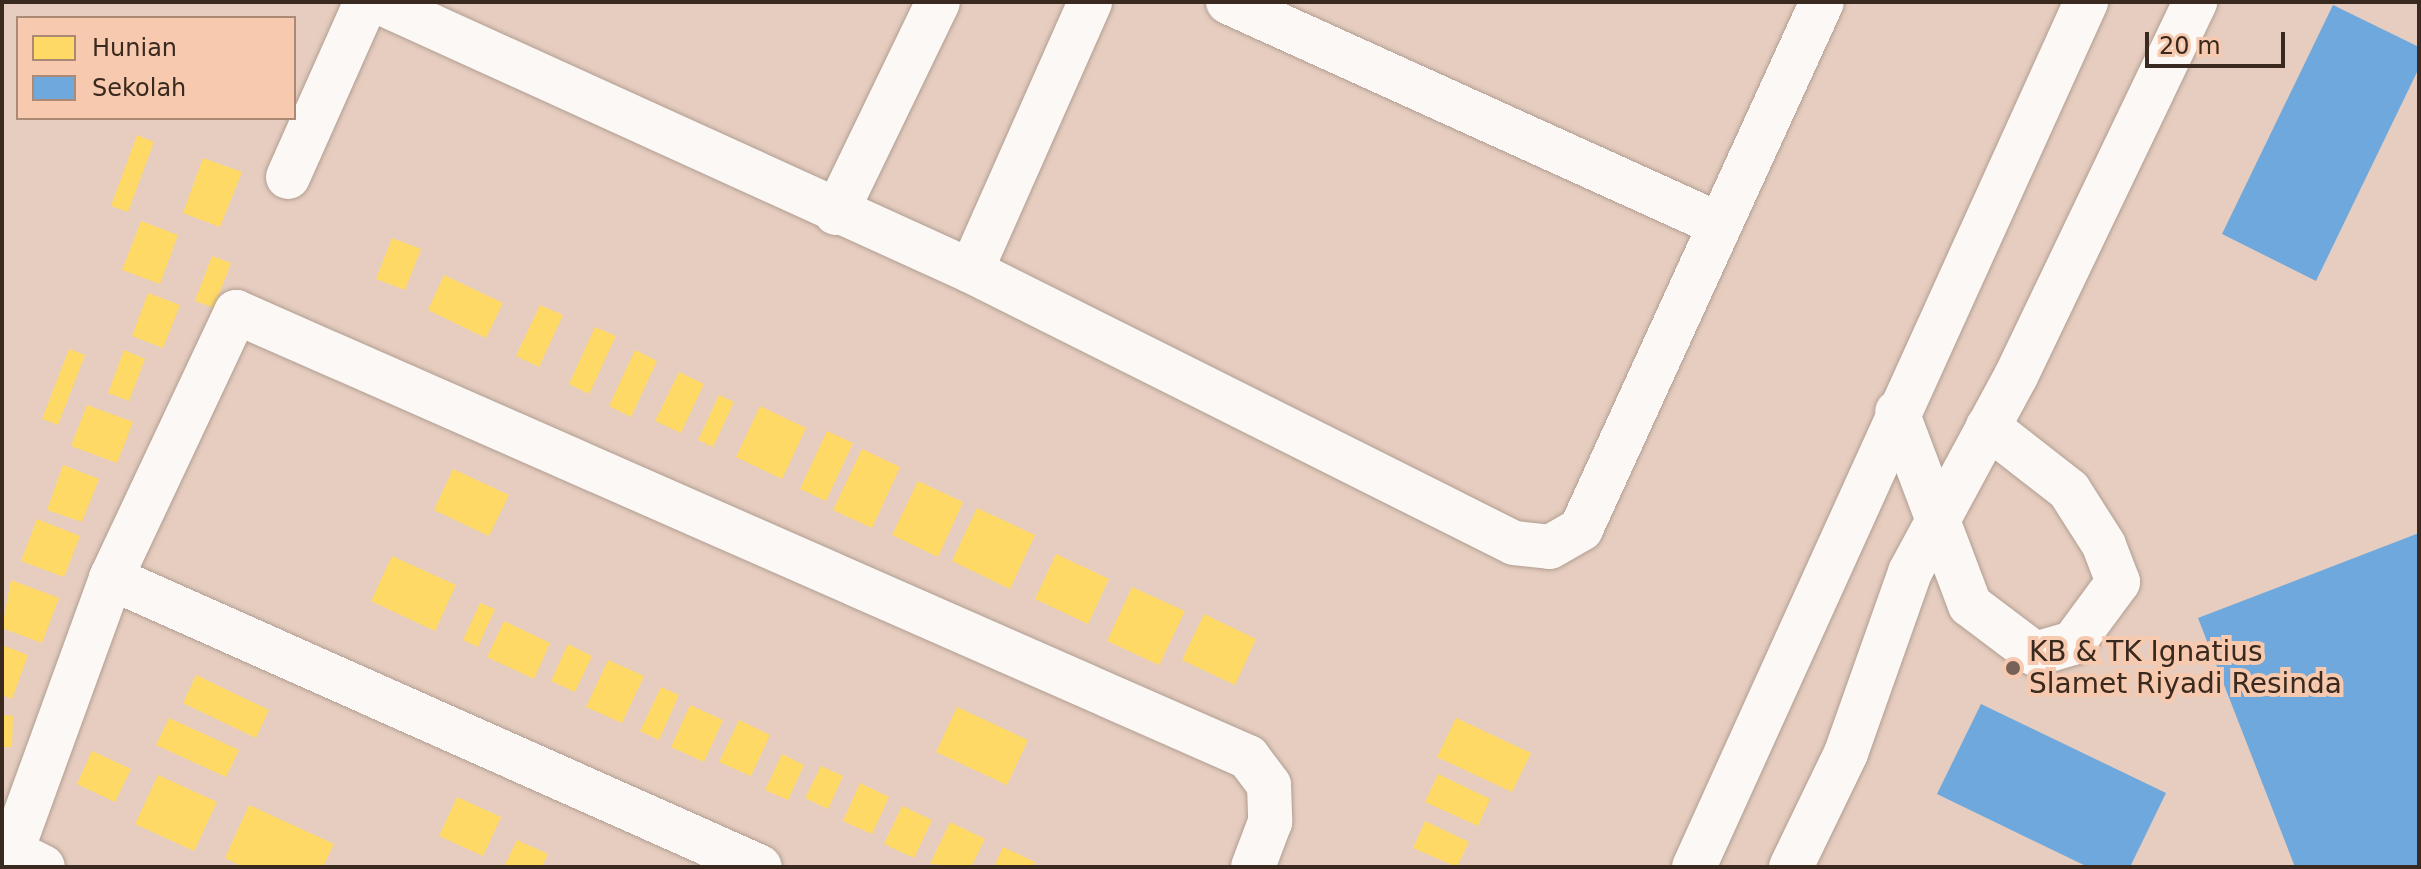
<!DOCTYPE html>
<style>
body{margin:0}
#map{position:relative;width:2421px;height:869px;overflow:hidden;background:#e6cdbf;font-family:"DejaVu Sans",sans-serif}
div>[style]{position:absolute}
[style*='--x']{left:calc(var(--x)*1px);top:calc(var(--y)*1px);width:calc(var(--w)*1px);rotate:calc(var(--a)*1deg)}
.homes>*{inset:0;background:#ffd966}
.schools>*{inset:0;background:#6fa8dc}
.roads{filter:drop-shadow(0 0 2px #b19e92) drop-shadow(0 0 2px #b19e92)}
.minor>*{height:44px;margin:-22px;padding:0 22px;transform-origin:22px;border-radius:22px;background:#fbf8f5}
.dots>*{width:22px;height:22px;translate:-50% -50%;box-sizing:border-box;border:4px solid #f7c9ae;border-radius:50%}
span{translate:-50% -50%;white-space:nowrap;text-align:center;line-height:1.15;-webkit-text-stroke:8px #f7c9ae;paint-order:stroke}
.poi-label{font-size:28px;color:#3a291e}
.left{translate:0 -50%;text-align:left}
.frame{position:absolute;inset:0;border:4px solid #3a291e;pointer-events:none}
.legend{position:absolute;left:16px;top:16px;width:280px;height:104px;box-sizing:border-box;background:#f7c9ae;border:2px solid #ab8974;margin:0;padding:10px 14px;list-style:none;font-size:24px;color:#3a291e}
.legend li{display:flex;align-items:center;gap:16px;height:40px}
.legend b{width:40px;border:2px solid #ab8974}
.scale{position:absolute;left:2145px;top:32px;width:140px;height:36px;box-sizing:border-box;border:4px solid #3a291e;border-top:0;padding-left:10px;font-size:24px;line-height:28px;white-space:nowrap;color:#3a291e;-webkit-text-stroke:6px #f7c9ae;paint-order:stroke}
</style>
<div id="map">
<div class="homes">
<i style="clip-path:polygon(137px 135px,154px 142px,128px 212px,111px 206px)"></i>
<i style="clip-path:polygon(203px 158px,242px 172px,220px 227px,183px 213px)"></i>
<i style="clip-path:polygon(141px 221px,178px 235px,160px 284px,122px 270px)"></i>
<i style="clip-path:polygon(392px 238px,421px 249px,405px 290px,376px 279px)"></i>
<i style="clip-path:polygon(212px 256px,231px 263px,214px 308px,195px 301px)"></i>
<i style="clip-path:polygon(444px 275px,503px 303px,486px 338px,428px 310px)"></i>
<i style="clip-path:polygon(148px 293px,180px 305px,163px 348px,132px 336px)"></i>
<i style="clip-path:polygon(540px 305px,563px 315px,539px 367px,516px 356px)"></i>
<i style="clip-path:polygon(595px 327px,616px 336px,589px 394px,569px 384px)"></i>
<i style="clip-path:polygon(69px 349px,85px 355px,58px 425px,42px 419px)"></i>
<i style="clip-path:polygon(124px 350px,145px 359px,129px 401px,108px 393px)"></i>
<i style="clip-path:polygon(635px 350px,657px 361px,631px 417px,609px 406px)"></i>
<i style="clip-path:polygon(679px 372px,704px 384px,681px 433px,655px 421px)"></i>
<i style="clip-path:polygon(719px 395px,734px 402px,713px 447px,698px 440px)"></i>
<i style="clip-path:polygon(87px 405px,133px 422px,117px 463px,71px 446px)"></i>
<i style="clip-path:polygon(760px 406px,806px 428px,782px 479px,736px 457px)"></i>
<i style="clip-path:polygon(827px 431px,853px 443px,826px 501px,800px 489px)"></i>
<i style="clip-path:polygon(862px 449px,900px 467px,872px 528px,833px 510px)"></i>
<i style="clip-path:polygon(63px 465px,99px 479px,82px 522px,47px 510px)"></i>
<i style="clip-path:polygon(453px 469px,509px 495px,489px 536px,434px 510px)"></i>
<i style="clip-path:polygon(918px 481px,963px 502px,938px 557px,892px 535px)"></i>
<i style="clip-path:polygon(977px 508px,1035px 535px,1010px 589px,952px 561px)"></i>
<i style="clip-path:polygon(37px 519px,80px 536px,64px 577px,21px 561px)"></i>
<i style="clip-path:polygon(1056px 554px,1109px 579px,1088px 624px,1035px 599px)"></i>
<i style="clip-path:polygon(392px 556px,456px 585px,435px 631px,371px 601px)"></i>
<i style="clip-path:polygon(11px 580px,59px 598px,42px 643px,2px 628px)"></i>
<i style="clip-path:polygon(1132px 587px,1185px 611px,1159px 665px,1107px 641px)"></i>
<i style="clip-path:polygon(480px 603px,495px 609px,478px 647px,463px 640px)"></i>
<i style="clip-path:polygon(1204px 614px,1256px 639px,1235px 685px,1182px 660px)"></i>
<i style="clip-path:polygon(504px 621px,550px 643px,534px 679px,487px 657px)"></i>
<i style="clip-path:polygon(568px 644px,592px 656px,575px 692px,551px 681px)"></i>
<i style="clip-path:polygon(2px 645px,28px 655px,12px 699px,2px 695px)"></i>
<i style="clip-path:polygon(608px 660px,644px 676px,622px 723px,586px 707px)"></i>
<i style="clip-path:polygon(196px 675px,269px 710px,256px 738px,183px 703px)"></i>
<i style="clip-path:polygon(661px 687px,679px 695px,659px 740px,640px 731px)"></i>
<i style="clip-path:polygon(690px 705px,723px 720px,704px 762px,671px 747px)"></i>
<i style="clip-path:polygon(957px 707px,1028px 740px,1007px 785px,936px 752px)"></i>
<i style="clip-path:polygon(2px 715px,13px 716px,12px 747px,2px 747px)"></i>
<i style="clip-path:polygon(169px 718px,239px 750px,226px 777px,156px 745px)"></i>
<i style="clip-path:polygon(1456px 718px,1531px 753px,1512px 792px,1437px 757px)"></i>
<i style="clip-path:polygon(739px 720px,770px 735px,751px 776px,719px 762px)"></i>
<i style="clip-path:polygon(92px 751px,131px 769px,115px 802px,77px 784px)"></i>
<i style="clip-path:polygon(782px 754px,804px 765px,788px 800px,765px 790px)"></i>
<i style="clip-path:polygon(821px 766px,843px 776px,828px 809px,805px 798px)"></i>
<i style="clip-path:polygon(1438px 774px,1490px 799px,1478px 826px,1425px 802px)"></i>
<i style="clip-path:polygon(158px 775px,217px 802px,194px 851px,135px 824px)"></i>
<i style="clip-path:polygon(860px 783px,889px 797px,872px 834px,843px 821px)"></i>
<i style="clip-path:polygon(457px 797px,501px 817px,483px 856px,439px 836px)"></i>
<i style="clip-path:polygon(249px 805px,334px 844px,323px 867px,243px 867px,225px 858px)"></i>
<i style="clip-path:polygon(902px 806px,932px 820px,914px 858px,884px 844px)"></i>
<i style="clip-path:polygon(1425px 821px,1469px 842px,1457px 867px,1413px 848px)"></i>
<i style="clip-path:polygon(950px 822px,985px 839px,971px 867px,930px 864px)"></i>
<i style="clip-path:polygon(517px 840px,548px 854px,542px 867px,504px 867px)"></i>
<i style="clip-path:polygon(1003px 847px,1035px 862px,1033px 867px,994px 867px)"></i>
</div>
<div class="schools">
<i style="clip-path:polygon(2333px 5px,2419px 47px,2419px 68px,2316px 281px,2222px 234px)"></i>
<i style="clip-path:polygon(2419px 533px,2419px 867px,2295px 867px,2198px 618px)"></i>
<i style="clip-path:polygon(1981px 704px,2166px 793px,2130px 867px,2088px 867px,1937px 794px)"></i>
</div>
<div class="roads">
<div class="minor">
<i style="--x:379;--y:2;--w:650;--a:24.44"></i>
<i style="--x:971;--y:271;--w:607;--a:26.61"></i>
<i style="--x:1514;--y:543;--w:36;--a:6"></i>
<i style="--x:1550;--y:547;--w:36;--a:-30"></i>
<i style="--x:1581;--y:529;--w:579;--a:-65.43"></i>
<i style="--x:1228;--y:2;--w:538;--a:24.37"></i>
<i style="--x:288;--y:177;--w:192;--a:-66"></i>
<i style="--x:836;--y:213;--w:234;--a:-64.2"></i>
<i style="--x:971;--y:271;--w:294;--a:-66.1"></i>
<i style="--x:1897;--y:412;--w:206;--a:69.3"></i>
<i style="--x:1970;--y:605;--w:81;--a:37"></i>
<i style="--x:2035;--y:654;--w:40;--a:-16"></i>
<i style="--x:2073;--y:643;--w:76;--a:-53.6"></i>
<i style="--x:2118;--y:582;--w:40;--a:-111"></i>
<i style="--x:2104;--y:545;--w:65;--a:-122.5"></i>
<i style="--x:2069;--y:490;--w:103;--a:-142.1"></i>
<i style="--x:111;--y:578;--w:710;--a:24"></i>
<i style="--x:7;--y:849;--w:40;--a:26.6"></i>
<i style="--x:6;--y:867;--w:307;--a:-70"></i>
<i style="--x:111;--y:578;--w:294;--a:-64.8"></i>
<i style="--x:236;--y:312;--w:1106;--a:23.74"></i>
<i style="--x:1248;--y:757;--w:35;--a:53"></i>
<i style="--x:1269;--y:785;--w:37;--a:88"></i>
<i style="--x:1270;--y:822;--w:48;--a:110.7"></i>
<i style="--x:1694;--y:867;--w:950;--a:-65.62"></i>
<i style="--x:1791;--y:867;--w:127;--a:-64.2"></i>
<i style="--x:1846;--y:753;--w:192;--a:-70.5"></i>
<i style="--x:1910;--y:572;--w:223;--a:-61.6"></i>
<i style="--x:2016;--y:376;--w:415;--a:-64.4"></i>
</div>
</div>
<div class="dots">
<i style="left:2013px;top:668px;background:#766256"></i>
</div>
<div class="poi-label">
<span class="left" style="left:2029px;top:668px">KB &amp; TK Ignatius<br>Slamet Riyadi Resinda</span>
</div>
<div class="frame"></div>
<ul class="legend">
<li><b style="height:22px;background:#ffd966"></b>Hunian</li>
<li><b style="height:22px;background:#6fa8dc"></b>Sekolah</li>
</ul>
<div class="scale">20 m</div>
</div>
